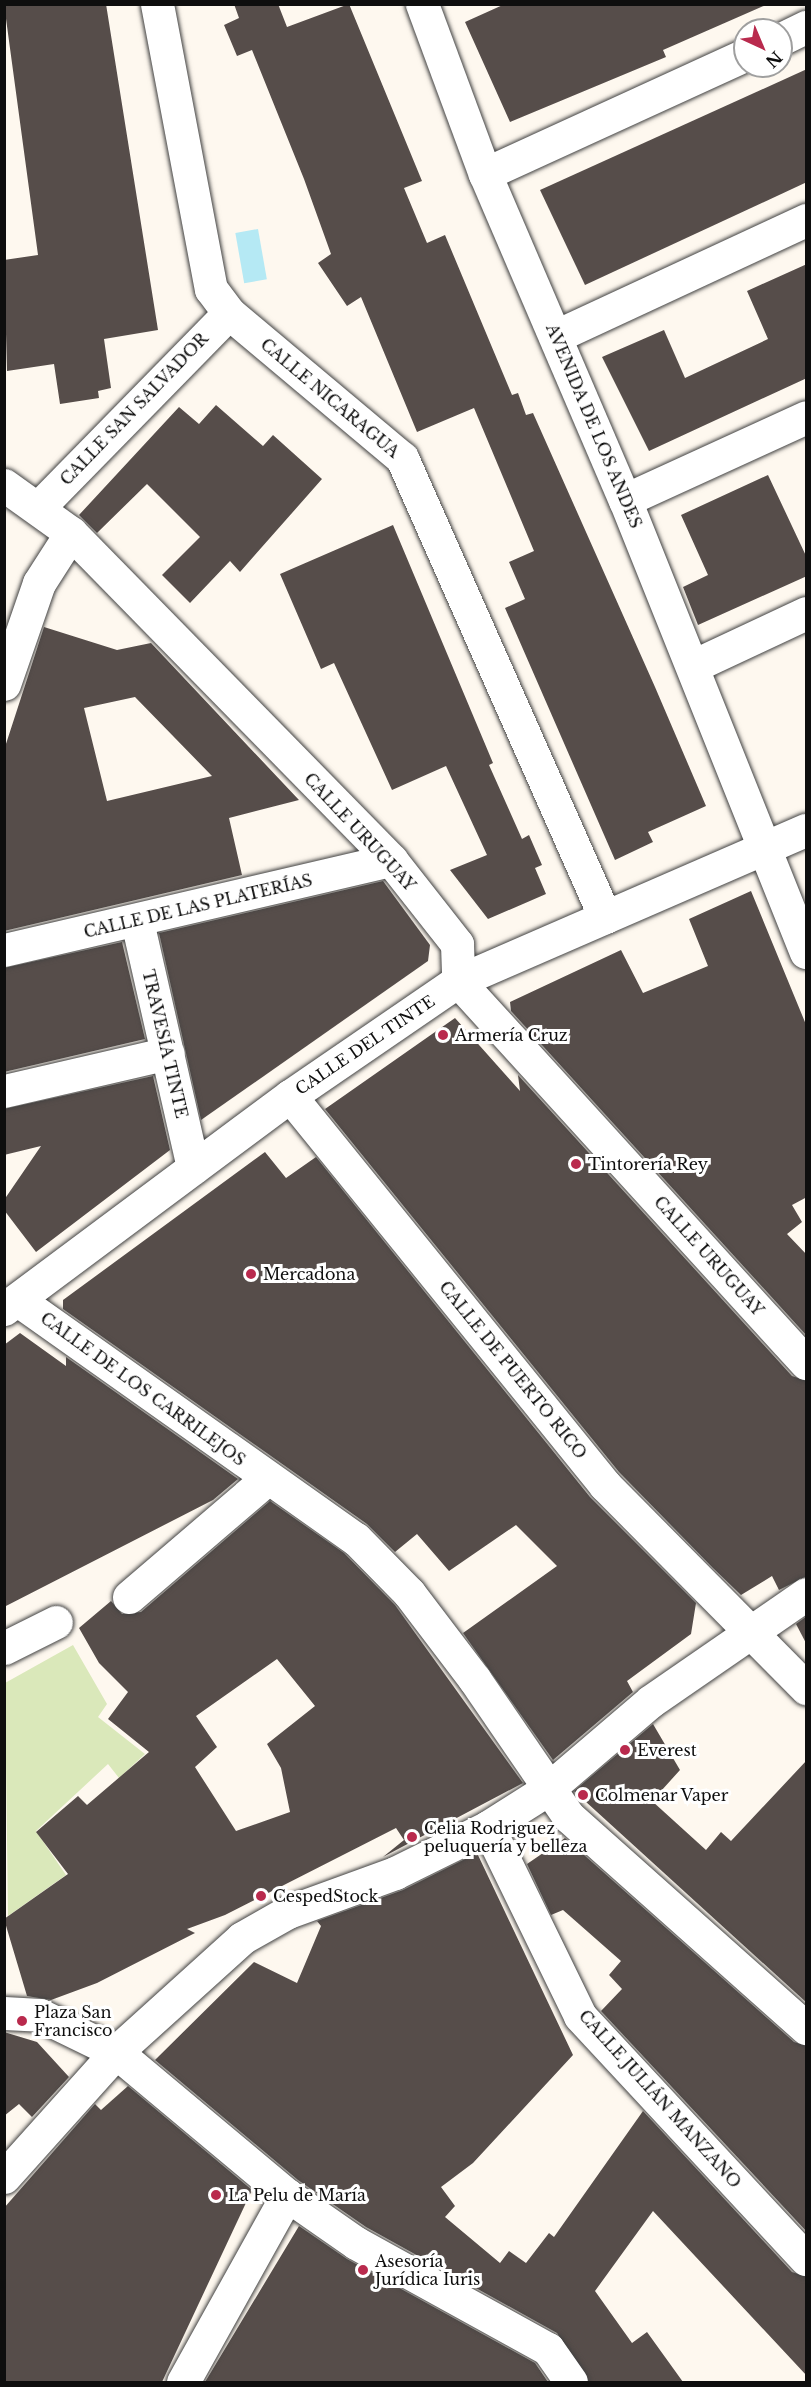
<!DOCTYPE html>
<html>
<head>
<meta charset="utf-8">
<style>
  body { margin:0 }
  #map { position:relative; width:811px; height:2387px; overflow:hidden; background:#fef8ef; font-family:"Libre Baskerville",serif }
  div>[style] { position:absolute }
  .green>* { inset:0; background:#dae8ba }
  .water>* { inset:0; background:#b5e9f4; transform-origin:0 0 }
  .building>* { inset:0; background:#564d4a }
  .roads { filter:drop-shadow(0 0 2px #414141) drop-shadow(0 0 2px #414141) }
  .street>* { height:33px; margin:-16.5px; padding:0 16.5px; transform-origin:16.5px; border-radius:16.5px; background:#fff }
  .dots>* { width:16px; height:16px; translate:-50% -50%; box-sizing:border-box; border:3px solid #fff; border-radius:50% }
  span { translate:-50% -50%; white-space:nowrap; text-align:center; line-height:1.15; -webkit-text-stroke:6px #fff; paint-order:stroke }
  .street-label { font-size:16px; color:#0e0e0e }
  .poi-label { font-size:16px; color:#0e0e0e }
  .left { translate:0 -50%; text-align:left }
  .frame { position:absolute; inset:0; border:6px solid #0e0e0e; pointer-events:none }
  .north { position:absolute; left:733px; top:18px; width:60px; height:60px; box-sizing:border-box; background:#fff; border:2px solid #9f9f9f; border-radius:50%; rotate:136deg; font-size:16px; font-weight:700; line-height:24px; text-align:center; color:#0e0e0e }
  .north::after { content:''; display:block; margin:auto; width:21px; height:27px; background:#b92a4d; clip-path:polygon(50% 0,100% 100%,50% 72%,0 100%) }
</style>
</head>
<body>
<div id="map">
  <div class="green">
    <div style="clip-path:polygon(73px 1645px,107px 1704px,98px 1717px,145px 1754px,119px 1778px,108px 1764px,36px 1831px,66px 1875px,8px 1916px,5px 1683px)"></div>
  </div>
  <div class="water">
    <div style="left:258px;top:229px;width:51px;height:23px;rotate:80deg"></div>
  </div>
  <div class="building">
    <div style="clip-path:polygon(4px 4px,106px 4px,158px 330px,104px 339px,111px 388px,98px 391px,99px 398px,60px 404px,54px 364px,7px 371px,4px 260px,38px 255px)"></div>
    <div style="clip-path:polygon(234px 4px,278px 4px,287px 27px,349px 4px,422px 181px,404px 188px,427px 243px,445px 235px,512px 395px,518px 393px,526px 415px,533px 413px,655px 687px,706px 806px,648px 832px,653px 842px,615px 860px,505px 608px,525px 599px,509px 562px,534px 551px,474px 408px,417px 432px,361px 297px,347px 306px,318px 263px,331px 254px,304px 179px,252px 50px,237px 56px,224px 25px,239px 18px)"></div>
    <div style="clip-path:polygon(505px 4px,768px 4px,663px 50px,666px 57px,510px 122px,465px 22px)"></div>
    <div style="clip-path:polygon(807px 69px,807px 182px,585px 285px,540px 190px)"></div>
    <div style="clip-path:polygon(807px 264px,807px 378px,649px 451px,602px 357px,664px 330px,685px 378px,768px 339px,747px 291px)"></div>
    <div style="clip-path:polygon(216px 405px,263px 446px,273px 435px,322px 479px,240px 572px,230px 561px,190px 603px,162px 575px,200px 537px,147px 484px,97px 533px,79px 515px,179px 407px,199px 424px)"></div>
    <div style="clip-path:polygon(768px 475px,807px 558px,807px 576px,698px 625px,683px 587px,708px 575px,681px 515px)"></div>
    <div style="clip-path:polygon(393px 525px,493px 763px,489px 765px,522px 839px,529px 835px,542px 865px,535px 868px,546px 894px,488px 919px,450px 870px,487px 855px,446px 766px,392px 790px,334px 663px,321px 669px,280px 574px)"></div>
    <div style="clip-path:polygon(evenodd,44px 627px,117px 650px,151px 643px,299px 800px,229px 818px,242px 875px,4px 931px,4px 750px,44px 627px,135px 697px,212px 776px,107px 801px,84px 708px,135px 697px)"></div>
    <div style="clip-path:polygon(383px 881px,430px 945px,428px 961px,201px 1120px,159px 933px)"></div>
    <div style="clip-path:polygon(751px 891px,807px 1027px,807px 1197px,792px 1205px,802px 1222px,787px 1234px,807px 1255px,807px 1336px,511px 1011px,510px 1002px,621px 950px,643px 993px,708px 966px,689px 919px)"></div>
    <div style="clip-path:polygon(122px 942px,145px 1039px,4px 1072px,4px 968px)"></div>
    <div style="clip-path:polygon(455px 1018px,520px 1091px,518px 1075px,792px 1376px,807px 1381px,807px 1576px,779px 1590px,772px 1576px,741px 1595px,713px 1568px,619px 1472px,325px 1109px)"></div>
    <div style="clip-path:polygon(153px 1076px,170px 1150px,36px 1252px,4px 1210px,4px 1200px,41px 1146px,4px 1155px,4px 1109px)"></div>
    <div style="clip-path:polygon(265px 1152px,286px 1178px,316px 1157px,590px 1497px,696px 1603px,691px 1634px,627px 1681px,633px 1692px,553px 1760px,463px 1633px,557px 1566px,516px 1525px,449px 1571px,417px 1534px,395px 1552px,367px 1524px,63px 1309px,63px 1300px)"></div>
    <div style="clip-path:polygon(20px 1333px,66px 1366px,66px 1357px,238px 1479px,213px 1500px,4px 1607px,4px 1345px)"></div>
    <div style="clip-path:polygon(evenodd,270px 1501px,344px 1553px,395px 1605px,523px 1783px,383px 1857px,404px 1840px,396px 1828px,225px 1915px,187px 1929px,195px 1933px,97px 1983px,51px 2000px,27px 1996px,4px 1919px,68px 1874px,36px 1832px,78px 1796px,87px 1805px,149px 1752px,108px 1719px,128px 1692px,99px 1663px,79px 1628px,111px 1601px,122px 1614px,141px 1612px,270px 1501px,277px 1659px,315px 1706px,267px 1744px,281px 1768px,290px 1812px,236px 1831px,195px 1767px,217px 1747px,196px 1716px,277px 1659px)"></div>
    <div style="clip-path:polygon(807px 1616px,807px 1645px,796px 1624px)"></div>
    <div style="clip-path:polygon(653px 1724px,680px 1770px,652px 1801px,706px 1850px,721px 1832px,731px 1841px,807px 1760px,807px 2003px,574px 1791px)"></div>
    <div style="clip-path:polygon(565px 1838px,794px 2042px,807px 2046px,807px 2232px,601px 2011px,622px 1989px,609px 1975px,621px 1961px,563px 1910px,551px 1915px,527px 1864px)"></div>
    <div style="clip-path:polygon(477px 1853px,573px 2055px,473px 2163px,441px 2187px,455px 2206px,445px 2217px,500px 2263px,509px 2251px,526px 2263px,549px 2233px,554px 2237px,643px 2111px,792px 2272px,807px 2277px,807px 2376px,653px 2211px,595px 2291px,632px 2343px,647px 2332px,683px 2382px,589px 2382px,557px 2333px,366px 2227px,298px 2180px,155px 2060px,254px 1962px,297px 1983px,321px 1926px,317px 1921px,403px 1890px)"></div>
    <div style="clip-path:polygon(4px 2032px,37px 2042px,69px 2077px,32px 2117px,19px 2104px,4px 2116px)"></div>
    <div style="clip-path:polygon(128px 2086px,252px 2190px,162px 2382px,4px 2382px,4px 2208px,95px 2104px,101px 2110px)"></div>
    <div style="clip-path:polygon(299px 2226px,347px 2259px,535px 2363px,548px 2382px,205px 2382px)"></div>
  </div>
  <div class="roads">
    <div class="street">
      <div style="left:157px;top:4px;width:290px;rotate:79.3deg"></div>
      <div style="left:211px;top:289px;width:30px;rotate:53deg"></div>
      <div style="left:229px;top:313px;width:226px;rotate:40deg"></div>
      <div style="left:402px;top:458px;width:502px;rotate:66.14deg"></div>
      <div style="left:422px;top:4px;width:181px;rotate:69.7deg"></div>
      <div style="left:485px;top:174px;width:355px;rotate:66.8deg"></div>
      <div style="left:625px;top:500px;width:487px;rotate:68.2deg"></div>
      <div style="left:781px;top:39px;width:28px;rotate:-26deg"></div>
      <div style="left:485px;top:174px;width:286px;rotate:-24.6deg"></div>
      <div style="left:556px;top:336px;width:276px;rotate:-24.9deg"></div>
      <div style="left:4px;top:485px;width:82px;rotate:35.6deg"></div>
      <div style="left:71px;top:533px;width:458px;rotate:45.6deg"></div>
      <div style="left:391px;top:860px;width:107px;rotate:51.8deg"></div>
      <div style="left:457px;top:944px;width:37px;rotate:88deg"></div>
      <div style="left:458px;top:981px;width:517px;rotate:47.67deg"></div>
      <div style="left:625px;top:500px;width:199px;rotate:-24.6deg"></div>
      <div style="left:40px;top:506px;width:270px;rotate:-45.6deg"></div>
      <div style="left:693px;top:666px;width:125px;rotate:-25.1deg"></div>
      <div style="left:4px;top:684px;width:107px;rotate:-70.9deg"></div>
      <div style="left:39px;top:583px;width:59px;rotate:-57.4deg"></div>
      <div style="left:137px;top:921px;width:253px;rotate:77.2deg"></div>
      <div style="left:4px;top:950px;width:397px;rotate:-13.1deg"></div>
      <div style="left:4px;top:1091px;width:168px;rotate:-13deg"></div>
      <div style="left:290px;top:1096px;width:501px;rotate:51deg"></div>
      <div style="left:605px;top:1485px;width:286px;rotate:45.3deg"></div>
      <div style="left:18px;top:1300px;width:414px;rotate:35.3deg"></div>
      <div style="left:356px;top:1539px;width:76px;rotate:45.5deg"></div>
      <div style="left:409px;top:1593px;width:109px;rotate:52.8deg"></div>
      <div style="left:475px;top:1680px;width:165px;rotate:55.6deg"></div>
      <div style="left:568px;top:1816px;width:319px;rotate:41.7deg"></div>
      <div style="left:4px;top:1309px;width:357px;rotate:-36.7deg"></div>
      <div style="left:290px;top:1096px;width:204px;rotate:-34.4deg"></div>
      <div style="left:458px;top:981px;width:379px;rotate:-23.5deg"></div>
      <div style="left:129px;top:1597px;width:183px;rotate:-40.6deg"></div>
      <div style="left:4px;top:1648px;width:58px;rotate:-26.6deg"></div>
      <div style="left:488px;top:1827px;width:210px;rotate:64deg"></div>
      <div style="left:580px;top:2016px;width:332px;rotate:47.1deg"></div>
      <div style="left:4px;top:2013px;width:36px;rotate:3deg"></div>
      <div style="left:40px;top:2015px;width:85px;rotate:26deg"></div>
      <div style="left:116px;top:2052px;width:223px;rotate:39.9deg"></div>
      <div style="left:287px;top:2195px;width:84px;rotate:34.8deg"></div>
      <div style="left:356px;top:2243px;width:219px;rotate:28.9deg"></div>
      <div style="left:548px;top:2349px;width:40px;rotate:55.1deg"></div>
      <div style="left:4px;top:2177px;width:168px;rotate:-48.1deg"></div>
      <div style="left:116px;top:2052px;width:170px;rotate:-42.1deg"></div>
      <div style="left:242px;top:1938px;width:53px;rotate:-29.5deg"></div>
      <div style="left:288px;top:1912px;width:114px;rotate:-20deg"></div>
      <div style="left:395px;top:1873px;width:104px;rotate:-26.3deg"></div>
      <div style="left:488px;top:1827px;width:71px;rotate:-32.3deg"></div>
      <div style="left:548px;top:1789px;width:135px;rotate:-40.5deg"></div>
      <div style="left:651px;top:1701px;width:188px;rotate:-34.6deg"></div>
      <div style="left:183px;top:2382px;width:214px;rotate:-60.9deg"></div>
    </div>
  </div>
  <div class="dots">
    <div style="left:443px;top:1035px;background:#b92a4d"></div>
    <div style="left:576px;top:1164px;background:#b92a4d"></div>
    <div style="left:251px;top:1274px;background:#b92a4d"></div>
    <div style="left:625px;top:1750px;background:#b92a4d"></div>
    <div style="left:583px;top:1795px;background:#b92a4d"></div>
    <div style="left:412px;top:1837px;background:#b92a4d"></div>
    <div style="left:261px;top:1896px;background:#b92a4d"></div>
    <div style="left:22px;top:2021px;background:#b92a4d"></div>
    <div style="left:216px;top:2195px;background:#b92a4d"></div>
    <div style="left:363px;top:2270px;background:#b92a4d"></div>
  </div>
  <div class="street-label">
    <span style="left:330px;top:398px;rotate:40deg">CALLE NICARAGUA</span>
    <span style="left:134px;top:409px;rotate:-46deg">CALLE SAN SALVADOR</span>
    <span style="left:594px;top:426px;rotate:67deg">AVENIDA DE LOS ANDES</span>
    <span style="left:360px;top:832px;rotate:47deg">CALLE URUGUAY</span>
    <span style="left:198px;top:906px;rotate:-13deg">CALLE DE LAS PLATERÍAS</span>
    <span style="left:165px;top:1044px;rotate:77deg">TRAVESÍA TINTE</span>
    <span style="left:365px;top:1045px;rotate:-34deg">CALLE DEL TINTE</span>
    <span style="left:709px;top:1256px;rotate:48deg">CALLE URUGUAY</span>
    <span style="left:513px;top:1370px;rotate:51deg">CALLE DE PUERTO RICO</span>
    <span style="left:143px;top:1389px;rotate:36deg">CALLE DE LOS CARRILEJOS</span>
    <span style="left:660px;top:2099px;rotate:48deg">CALLE JULIÁN MANZANO</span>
  </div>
  <div class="poi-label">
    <span class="left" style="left:455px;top:1035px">Armería Cruz</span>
    <span class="left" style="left:588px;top:1164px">Tintorería Rey</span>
    <span class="left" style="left:263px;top:1274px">Mercadona</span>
    <span class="left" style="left:637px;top:1750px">Everest</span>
    <span class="left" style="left:595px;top:1795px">Colmenar Vaper</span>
    <span class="left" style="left:424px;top:1837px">Celia Rodriguez<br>peluquería y belleza</span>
    <span class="left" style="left:273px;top:1896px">CespedStock</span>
    <span class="left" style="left:34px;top:2021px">Plaza San<br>Francisco</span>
    <span class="left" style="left:228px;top:2195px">La Pelu de María</span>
    <span class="left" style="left:375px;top:2270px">Asesoría<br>Jurídica Iuris</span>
  </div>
  <div class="frame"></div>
  <div class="north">N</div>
</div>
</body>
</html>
